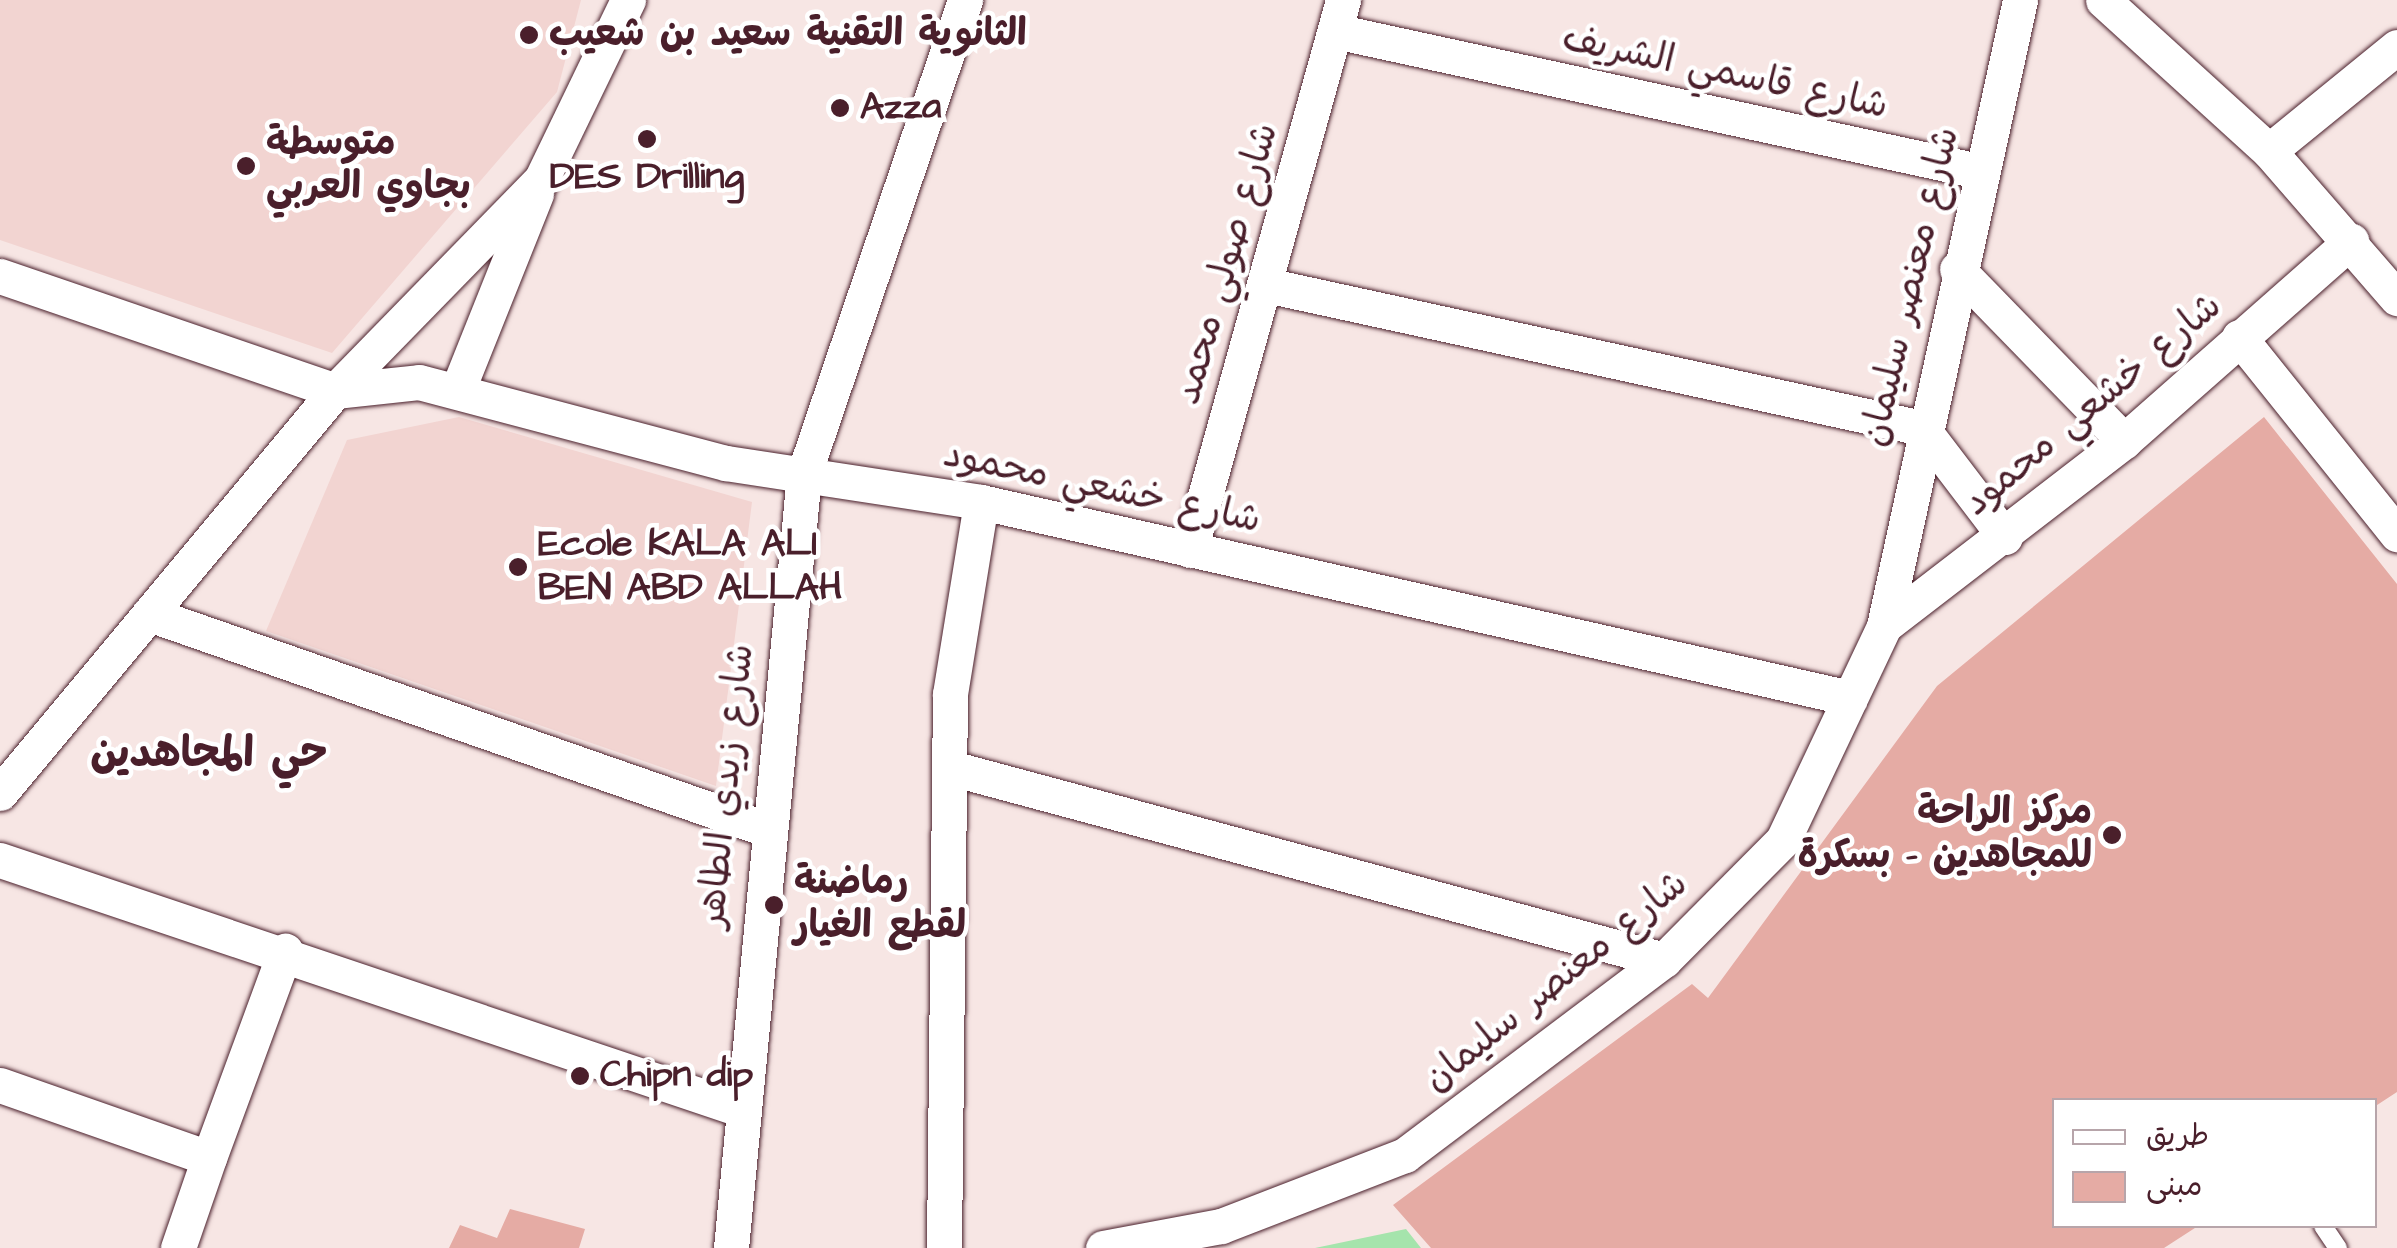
<!DOCTYPE html>
<html>
<head>
<meta charset="utf-8">
<style>
  body { margin:0 }
  #map { position:relative; width:2397px; height:1248px; overflow:hidden; background:#f7e6e4; font-family:"Architects Daughter","Playpen Sans Arabic",sans-serif }
  div>[style] { position:absolute }
  .built>* { inset:0; background:#f2d4d1 }
  .green>* { inset:0; background:#a5e4ac }
  .building>* { inset:0; background:#e5aba4 }
  .roads { filter:drop-shadow(0 0 2px #4a1f2b) drop-shadow(0 0 2px #4a1f2b) }
  .lane>* { height:18px; margin:-9px; padding:0 9px; transform-origin:9px; border-radius:9px; background:#fff }
  .street>* { height:35px; margin:-17.5px; padding:0 17.5px; transform-origin:17.5px; border-radius:17.5px; background:#fff }
  .dots>* { width:28px; height:28px; translate:-50% -50%; box-sizing:border-box; border:5px solid #fff; border-radius:50% }
  span { translate:-50% -50%; white-space:nowrap; text-align:center; line-height:1.15; -webkit-text-stroke:9px #fff; paint-order:stroke }
  .poi-label { font-size:38px; color:#4a1f2b; font-weight:700 }
  .left { translate:0 -50%; text-align:left }
  .right { translate:-100% -50%; text-align:right }
  .street-label { font-size:38px; color:#4a1f2b }
  .quarter-label { font-size:42px; color:#4a1f2b; font-weight:700 }
  .legend { position:absolute; left:2052px; top:1098px; width:325px; height:130px; box-sizing:border-box; background:#fff; border:2px solid #b7a5aa; margin:0; padding:12px 18px; list-style:none; font-size:30px; color:#4a1f2b }
  .legend li { display:flex; align-items:center; gap:20px; height:50px }
  .legend b { width:50px; border:2px solid #b7a5aa }
</style>
</head>
<body>
<div id="map">
  <div class="built">
    <div style="clip-path:polygon(0 0,581px 0,557px 92px,332px 353px,0 240px)"></div>
    <div style="clip-path:polygon(459px 417px,752px 502px,716px 786px,266px 631px,347px 440px)"></div>
  </div>
  <div class="green">
    <div style="clip-path:polygon(1406px 1229px,1421px 1248px,1315px 1248px)"></div>
  </div>
  <div class="building">
    <div style="clip-path:polygon(2264px 417px,2397px 584px,2397px 1092px,2374px 1107px,2054px 1100px,2054px 1226px,2198px 1226px,2164px 1248px,1431px 1248px,1393px 1205px,1692px 984px,1708px 998px,1937px 686px)"></div>
    <div style="clip-path:polygon(510px 1209px,585px 1229px,579px 1248px,449px 1248px,460px 1225px,497px 1238px)"></div>
  </div>
  <div class="roads">
    <div class="lane">
      <div style="left:2323px;top:1226px;width:27px;rotate:56deg"></div>
    </div>
    <div class="street">
      <div style="left:2103px;top:0;width:224px;rotate:42.3deg"></div>
      <div style="left:2269px;top:151px;width:195px;rotate:49deg"></div>
      <div style="left:1335px;top:31px;width:658px;rotate:12.28deg"></div>
      <div style="left:2269px;top:151px;width:165px;rotate:-39.1deg"></div>
      <div style="left:1957px;top:269px;width:240px;rotate:45.8deg"></div>
      <div style="left:0;top:276px;width:354px;rotate:18.9deg"></div>
      <div style="left:335px;top:391px;width:295px;rotate:-45.7deg"></div>
      <div style="left:541px;top:180px;width:200px;rotate:-64.2deg"></div>
      <div style="left:1266px;top:285px;width:671px;rotate:12.3deg"></div>
      <div style="left:1922px;top:428px;width:137px;rotate:52.7deg"></div>
      <div style="left:2239px;top:337px;width:253px;rotate:51.3deg"></div>
      <div style="left:458px;top:389px;width:210px;rotate:-68.2deg"></div>
      <div style="left:1190px;top:550px;width:571px;rotate:-74.45deg"></div>
      <div style="left:149px;top:614px;width:653px;rotate:19.21deg"></div>
      <div style="left:1884px;top:626px;width:303px;rotate:-37.6deg"></div>
      <div style="left:2124px;top:441px;width:303px;rotate:-41.4deg"></div>
      <div style="left:951px;top:768px;width:738px;rotate:15.07deg"></div>
      <div style="left:0;top:793px;width:523px;rotate:-50.19deg"></div>
      <div style="left:335px;top:391px;width:84px;rotate:-6.1deg"></div>
      <div style="left:419px;top:382px;width:318px;rotate:14.8deg"></div>
      <div style="left:726px;top:463px;width:258px;rotate:8.7deg"></div>
      <div style="left:981px;top:502px;width:891px;rotate:12.71deg"></div>
      <div style="left:0;top:860px;width:778px;rotate:18.6deg"></div>
      <div style="left:0;top:1085px;width:221px;rotate:19.3deg"></div>
      <div style="left:209px;top:1158px;width:221px;rotate:-69.8deg"></div>
      <div style="left:178px;top:1248px;width:95px;rotate:-71deg"></div>
      <div style="left:731px;top:1248px;width:777px;rotate:-84.61deg"></div>
      <div style="left:804px;top:474px;width:501px;rotate:-71.24deg"></div>
      <div style="left:944px;top:1248px;width:554px;rotate:-89.38deg"></div>
      <div style="left:950px;top:694px;width:194px;rotate:-80.8deg"></div>
      <div style="left:1103px;top:1248px;width:120px;rotate:-10.6deg"></div>
      <div style="left:1221px;top:1226px;width:197px;rotate:-21.1deg"></div>
      <div style="left:1405px;top:1155px;width:324px;rotate:-37deg"></div>
      <div style="left:1664px;top:960px;width:169px;rotate:-45.2deg"></div>
      <div style="left:1783px;top:840px;width:237px;rotate:-64.7deg"></div>
      <div style="left:1884px;top:626px;width:641px;rotate:-77.74deg"></div>
    </div>
  </div>
  <div class="dots">
    <div style="left:529px;top:35px;background:#4a1f2b"></div>
    <div style="left:840px;top:108px;background:#4a1f2b"></div>
    <div style="left:647px;top:139px;background:#4a1f2b"></div>
    <div style="left:246px;top:166px;background:#4a1f2b"></div>
    <div style="left:518px;top:567px;background:#4a1f2b"></div>
    <div style="left:2112px;top:835px;background:#4a1f2b"></div>
    <div style="left:774px;top:905px;background:#4a1f2b"></div>
    <div style="left:580px;top:1076px;background:#4a1f2b"></div>
  </div>
  <div class="poi-label">
    <span class="left" style="left:549px;top:35px">الثانوية التقنية سعيد بن شعيب</span>
    <span class="left" style="left:860px;top:108px">Azza</span>
    <span class="left" style="left:266px;top:166px">متوسطة<br>بجاوي العربي</span>
    <span style="left:647px;top:178px">DES Drilling</span>
    <span class="left" style="left:538px;top:567px">Ecole KALA ALI<br>BEN ABD ALLAH</span>
    <span class="right" style="left:2092px;top:835px">مركز الراحة<br>للمجاهدين - بسكرة</span>
    <span class="left" style="left:794px;top:905px">رماضنة<br>لقطع الغيار</span>
    <span class="left" style="left:600px;top:1076px">Chipn dip</span>
  </div>
  <div class="street-label">
    <span style="left:1725px;top:73px;rotate:12deg">شارع قاسمي الشريف</span>
    <span style="left:1227px;top:264px;rotate:-74deg">شارع صولي محمد</span>
    <span style="left:1911px;top:287px;rotate:-77deg">شارع معنصر سليمان</span>
    <span style="left:2093px;top:405px;rotate:-40deg">شارع خشعي محمود</span>
    <span style="left:1102px;top:488px;rotate:12deg">شارع خشعي محمود</span>
    <span style="left:727px;top:786px;rotate:-84deg">شارع زيدي الطاهر</span>
    <span style="left:1556px;top:982px;rotate:-39deg">شارع معنصر سليمان</span>
  </div>
  <div class="quarter-label">
    <span style="left:209px;top:754px">حي المجاهدين</span>
  </div>
  <ul class="legend">
  <li><b style="height:12px;background:#fff"></b>طريق</li>
  <li><b style="height:28px;background:#e5aba4"></b>مبنى</li>
  </ul>
</div>
</body>
</html>
